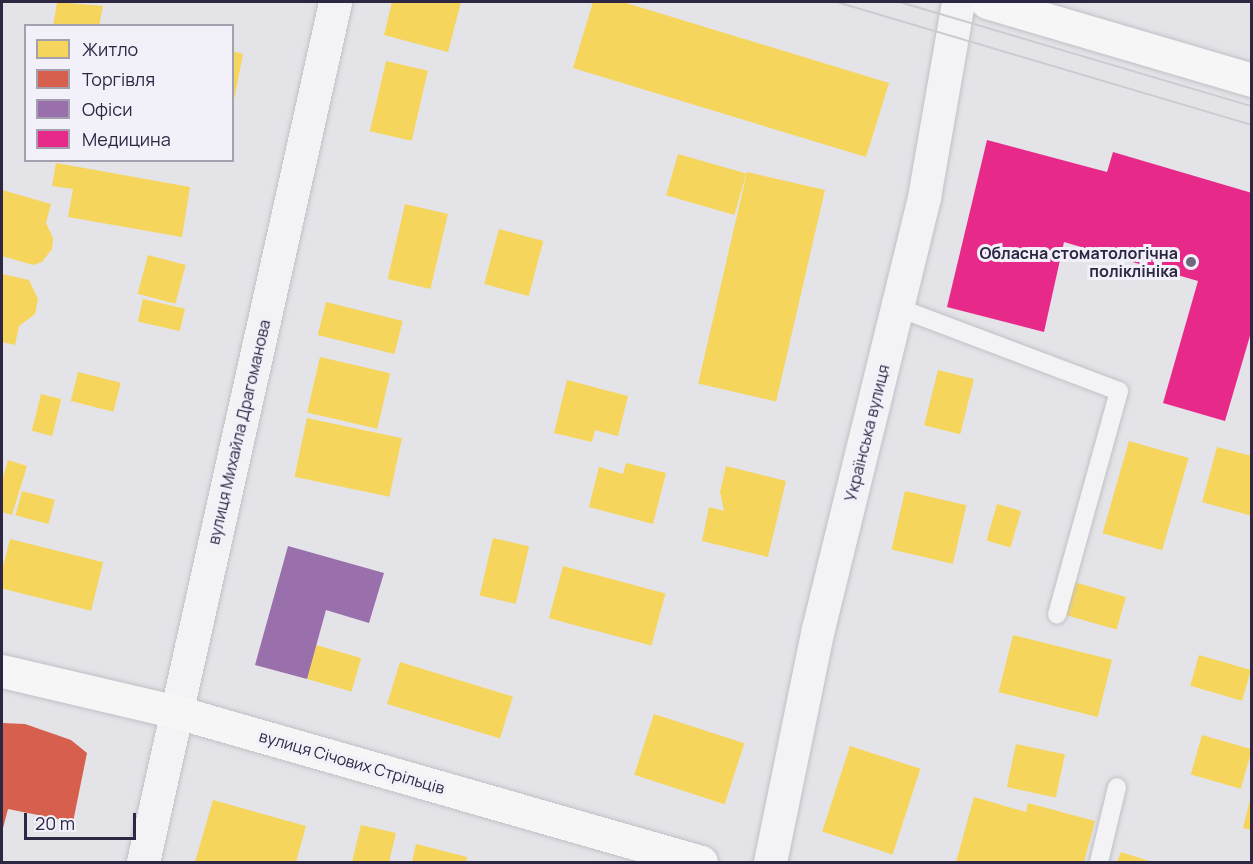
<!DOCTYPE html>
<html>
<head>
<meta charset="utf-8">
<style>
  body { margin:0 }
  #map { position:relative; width:1253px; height:864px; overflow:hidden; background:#e4e3e8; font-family:Manrope,sans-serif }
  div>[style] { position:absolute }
  .homes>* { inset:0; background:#f6d55c; transform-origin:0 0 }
  .shops>* { inset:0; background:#d6604d }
  .offices>* { inset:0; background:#9970ab }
  .health>* { inset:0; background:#e7298a }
  .roads { filter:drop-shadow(0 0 2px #c1c0c6) drop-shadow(0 0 2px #c1c0c6) }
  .lane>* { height:18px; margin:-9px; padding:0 9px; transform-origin:9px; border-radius:9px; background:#f3f2f5 }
  .street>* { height:33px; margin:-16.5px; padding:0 16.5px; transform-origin:16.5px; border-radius:16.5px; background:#f3f2f5 }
  .primary>* { height:33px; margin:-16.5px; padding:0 16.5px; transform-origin:16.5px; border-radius:16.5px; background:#f6f6f7 }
  .tram>* { height:1.5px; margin:-0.75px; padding:0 0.75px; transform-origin:0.75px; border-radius:0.75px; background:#cccbd0 }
  .dots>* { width:16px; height:16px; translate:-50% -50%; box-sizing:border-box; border:3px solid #f2f0f8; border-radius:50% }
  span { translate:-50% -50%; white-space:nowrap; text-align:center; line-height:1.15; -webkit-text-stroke:6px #f2f0f8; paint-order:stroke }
  .poi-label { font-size:16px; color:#2e2744; font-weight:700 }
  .right { translate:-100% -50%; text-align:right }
  .street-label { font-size:16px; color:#2e2744 }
  .frame { position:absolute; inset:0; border:3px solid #2e2744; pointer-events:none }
  .legend { position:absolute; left:24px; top:24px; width:210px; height:138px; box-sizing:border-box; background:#f2f0f8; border:2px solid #a4a0b0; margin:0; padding:8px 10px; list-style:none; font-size:18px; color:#2e2744 }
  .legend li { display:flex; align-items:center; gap:12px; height:30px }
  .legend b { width:30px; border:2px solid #a4a0b0 }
  .scale { position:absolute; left:24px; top:813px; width:112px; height:27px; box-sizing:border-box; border:3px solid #2e2744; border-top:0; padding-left:8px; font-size:18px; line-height:21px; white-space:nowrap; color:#2e2744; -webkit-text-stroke:4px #f2f0f8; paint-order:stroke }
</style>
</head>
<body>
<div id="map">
  <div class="homes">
    <div style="clip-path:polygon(57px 2px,103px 6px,99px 26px,53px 26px)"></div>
    <div style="clip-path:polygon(392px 2px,461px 2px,448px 52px,384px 35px)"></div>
    <div style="clip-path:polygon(593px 2px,623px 2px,889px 83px,866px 157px,573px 68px)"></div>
    <div style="clip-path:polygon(232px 51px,243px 54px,234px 100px,232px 100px)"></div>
    <div style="left:386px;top:61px;width:43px;height:72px;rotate:13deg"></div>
    <div style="left:678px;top:154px;width:71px;height:43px;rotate:16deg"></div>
    <div style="clip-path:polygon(56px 163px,190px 187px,182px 237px,68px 217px,73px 189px,52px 186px)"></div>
    <div style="left:747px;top:172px;width:80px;height:217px;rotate:13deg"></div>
    <div style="clip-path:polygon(2px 190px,51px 204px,46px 223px,53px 238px,52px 249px,42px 262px,33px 265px,2px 256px)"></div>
    <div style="left:405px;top:204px;width:44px;height:77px;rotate:13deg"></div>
    <div style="left:499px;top:229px;width:46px;height:57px;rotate:15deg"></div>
    <div style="left:148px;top:255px;width:39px;height:40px;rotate:15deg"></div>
    <div style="clip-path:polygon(2px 274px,29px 280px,38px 299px,35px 314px,19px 326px,15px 345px,2px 342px)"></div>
    <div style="left:143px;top:299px;width:43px;height:23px;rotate:13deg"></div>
    <div style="left:326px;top:302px;width:79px;height:34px;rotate:14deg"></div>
    <div style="left:320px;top:357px;width:72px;height:57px;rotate:13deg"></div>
    <div style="left:938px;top:370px;width:37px;height:57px;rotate:14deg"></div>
    <div style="left:78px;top:372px;width:44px;height:30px;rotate:14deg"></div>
    <div style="clip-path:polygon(567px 380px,628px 396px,618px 436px,595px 430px,592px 442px,554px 433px)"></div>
    <div style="left:41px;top:394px;width:21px;height:38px;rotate:14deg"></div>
    <div style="left:307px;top:418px;width:97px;height:60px;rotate:12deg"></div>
    <div style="left:1129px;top:441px;width:62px;height:96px;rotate:16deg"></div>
    <div style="clip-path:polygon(1217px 447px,1252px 456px,1252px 516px,1202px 502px)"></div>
    <div style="clip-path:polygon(8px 460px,27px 466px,12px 515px,2px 512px,2px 481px)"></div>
    <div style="clip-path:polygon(626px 463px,666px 473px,653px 524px,589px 507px,599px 467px,623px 474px)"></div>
    <div style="clip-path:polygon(726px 466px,786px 481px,768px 557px,702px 541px,709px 507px,724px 511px,720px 492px)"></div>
    <div style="left:22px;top:491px;width:34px;height:25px;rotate:15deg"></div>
    <div style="left:905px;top:491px;width:63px;height:60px;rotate:13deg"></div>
    <div style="left:997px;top:504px;width:25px;height:38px;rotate:16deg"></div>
    <div style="left:493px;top:538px;width:37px;height:59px;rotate:13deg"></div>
    <div style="left:10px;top:539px;width:96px;height:50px;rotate:14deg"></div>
    <div style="left:563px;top:566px;width:106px;height:54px;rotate:15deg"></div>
    <div style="left:1074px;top:582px;width:54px;height:34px;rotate:16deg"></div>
    <div style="left:1013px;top:635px;width:102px;height:59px;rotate:14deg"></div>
    <div style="left:316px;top:645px;width:47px;height:35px;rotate:16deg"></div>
    <div style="left:1199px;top:655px;width:54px;height:32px;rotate:16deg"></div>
    <div style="left:400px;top:662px;width:118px;height:44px;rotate:17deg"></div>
    <div style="left:654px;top:714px;width:95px;height:64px;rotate:18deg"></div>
    <div style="left:1202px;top:735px;width:52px;height:41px;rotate:16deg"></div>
    <div style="left:1016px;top:744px;width:50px;height:44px;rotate:12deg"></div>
    <div style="left:850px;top:746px;width:74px;height:90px;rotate:18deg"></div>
    <div style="clip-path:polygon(1251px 796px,1252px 796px,1252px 830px,1243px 828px)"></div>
    <div style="clip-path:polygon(974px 797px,1026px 812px,1028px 803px,1095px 821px,1084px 862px,956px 862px)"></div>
    <div style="clip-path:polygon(213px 800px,306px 826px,296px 862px,195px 862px)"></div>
    <div style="clip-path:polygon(361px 825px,396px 833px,389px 862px,352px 862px)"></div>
    <div style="clip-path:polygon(416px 844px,467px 857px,466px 862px,412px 862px)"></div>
    <div style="clip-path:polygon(1121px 852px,1149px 861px,1149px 862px,1117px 862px)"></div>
  </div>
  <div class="shops">
    <div style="clip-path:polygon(2px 723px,25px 724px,71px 740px,87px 753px,73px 822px,8px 809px,2px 832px)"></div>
  </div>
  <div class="offices">
    <div style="clip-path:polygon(288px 546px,384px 573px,369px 623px,326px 610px,307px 679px,255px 665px)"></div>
  </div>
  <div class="health">
    <div style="clip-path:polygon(987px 140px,1107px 172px,1113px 152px,1252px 193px,1252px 329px,1225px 421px,1163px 403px,1198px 281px,1064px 242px,1044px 332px,947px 307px)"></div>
  </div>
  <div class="roads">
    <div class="lane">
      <div style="left:899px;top:308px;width:235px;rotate:20.7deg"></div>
      <div style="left:1119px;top:391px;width:232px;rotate:105.5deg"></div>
      <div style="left:1099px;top:862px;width:77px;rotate:-76.5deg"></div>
    </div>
    <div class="street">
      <div style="left:143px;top:862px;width:881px;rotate:-77.41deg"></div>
      <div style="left:770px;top:862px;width:238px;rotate:-78.4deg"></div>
      <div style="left:818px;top:629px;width:445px;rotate:-76.2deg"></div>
      <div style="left:924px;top:197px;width:198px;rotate:-80.1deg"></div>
    </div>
    <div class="primary">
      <div style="left:987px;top:2px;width:276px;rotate:16.4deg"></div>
      <div style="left:2px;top:671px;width:180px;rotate:13.2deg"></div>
      <div style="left:177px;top:712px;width:545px;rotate:15.97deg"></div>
    </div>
  </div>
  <div class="tram">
    <div style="left:837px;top:2px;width:433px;rotate:16.5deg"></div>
    <div style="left:900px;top:2px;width:367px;rotate:16.5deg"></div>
  </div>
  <div class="dots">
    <div style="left:1191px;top:262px;background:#6e697d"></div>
  </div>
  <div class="poi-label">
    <span class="right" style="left:1178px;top:262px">Обласна стоматологічна<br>поліклініка</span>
  </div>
  <div class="street-label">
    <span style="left:239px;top:432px;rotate:-77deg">вулиця Михайла Драгоманова</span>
    <span style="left:867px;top:433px;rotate:-76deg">Українська вулиця</span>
    <span style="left:352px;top:762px;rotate:16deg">вулиця Січових Стрільців</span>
  </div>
  <div class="frame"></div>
  <ul class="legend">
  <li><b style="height:16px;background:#f6d55c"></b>Житло</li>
  <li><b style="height:16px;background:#d6604d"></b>Торгівля</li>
  <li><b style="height:16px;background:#9970ab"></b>Офіси</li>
  <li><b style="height:16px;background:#e7298a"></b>Медицина</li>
  </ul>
  <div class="scale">20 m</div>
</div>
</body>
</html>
